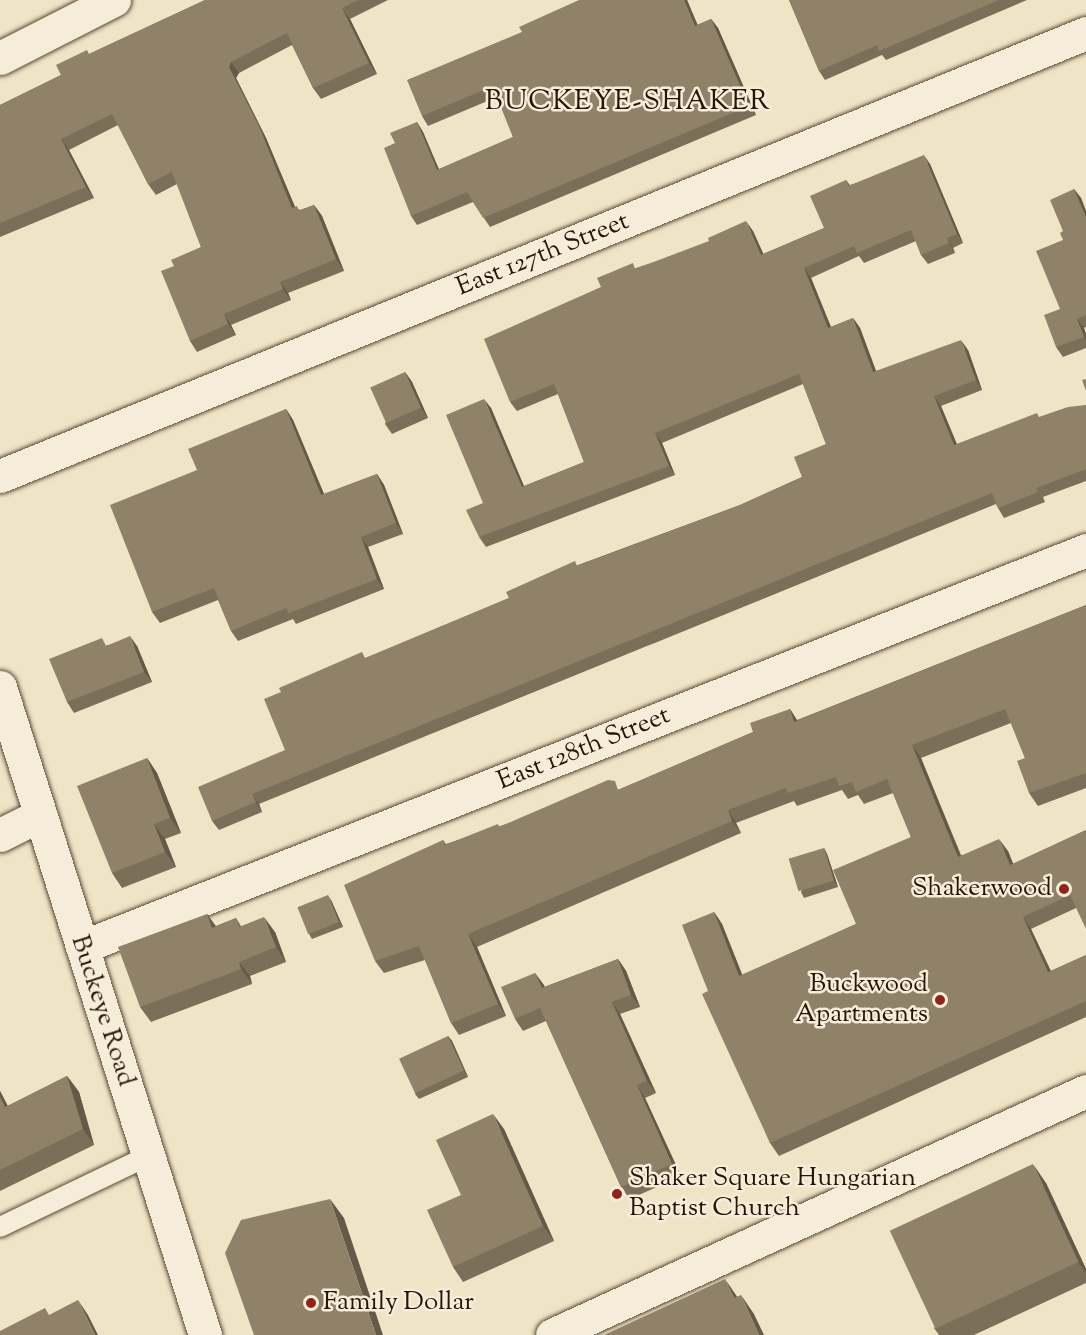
<!DOCTYPE html>
<html>
<head>
<meta charset="utf-8">
<style>
  body { margin:0 }
  #map { position:relative; width:1086px; height:1335px; overflow:hidden; background:#f0e4c6; font-family:"Sorts Mill Goudy",serif }
  div>[style] { position:absolute }
  .roads { filter:drop-shadow(0 0 2px #594a35) drop-shadow(0 0 2px #594a35) }
  .lane>* { height:20px; margin:-10px; padding:0 10px; transform-origin:10px; border-radius:10px; background:#f5edda }
  .street>* { height:33px; margin:-16.5px; padding:0 16.5px; transform-origin:16.5px; border-radius:16.5px; background:#f5edda }
  .secondary>* { height:33px; margin:-16.5px; padding:0 16.5px; transform-origin:16.5px; border-radius:16.5px; background:#f5edda }
  .wall>* { inset:0; background:#7c6f5a }
  .shaded-wall>* { inset:0; background:#655a4a }
  .building>* { inset:0; background:#908169; transform-origin:0 0 }
  .dots>* { width:16px; height:16px; translate:-50% -50%; box-sizing:border-box; border:3px solid #f5edda; border-radius:50% }
  span { translate:-50% -50%; white-space:nowrap; text-align:center; line-height:1.15; -webkit-text-stroke:5px #f5edda; paint-order:stroke }
  .street-label { font-size:26px; color:#271605 }
  .poi-label { font-size:26px; color:#271605 }
  .right { translate:-100% -50%; text-align:right }
  .left { translate:0 -50%; text-align:left }
  .quarter-label { font-size:28px; color:#271605; letter-spacing:1.5px }
</style>
</head>
<body>
<div id="map">
  <div class="roads">
    <div class="lane">
      <div style="left:0;top:1227px;width:164px;rotate:-25.6deg"></div>
    </div>
    <div class="street">
      <div style="left:0;top:58px;width:128px;rotate:-27deg"></div>
      <div style="left:0;top:476px;width:1173px;rotate:-22.19deg"></div>
      <div style="left:0;top:835px;width:45px;rotate:-26.6deg"></div>
      <div style="left:82px;top:947px;width:1080px;rotate:-21.57deg"></div>
      <div style="left:552px;top:1335px;width:587px;rotate:-24.56deg"></div>
    </div>
    <div class="secondary">
      <div style="left:0;top:687px;width:680px;rotate:72.44deg"></div>
    </div>
  </div>
  <div class="wall">
    <div style="clip-path:polygon(205px 0,388px 0,350px 19px,377px 74px,321px 99px,313px 88px,292px 45px,239px 73px,236px 78px,266px 138px,295px 207px,300px 210px,314px 205px,322px 216px,344px 271px,288px 293px,291px 300px,231px 325px,236px 335px,197px 352px,190px 341px,174px 266px,201px 247px,177px 184px,156px 195px,148px 184px,118px 125px,69px 150px,94px 198px,0 237px,0 105px,61px 75px,89px 54px)"></div>
    <div style="clip-path:polygon(687px 0,697px 25px,711px 19px,718px 28px,756px 115px,490px 227px,473px 202px,417px 225px,411px 216px,395px 143px,417px 122px,423px 132px,439px 169px,513px 137px,497px 97px,428px 126px,422px 116px,522px 32px)"></div>
    <div style="clip-path:polygon(789px 0,1027px 0,886px 60px,882px 55px,825px 80px,819px 71px)"></div>
    <div style="clip-path:polygon(930px 164px,963px 243px,953px 248px,955px 253px,928px 264px,921px 255px,916px 241px,864px 263px,859px 256px,811px 278px,831px 327px,853px 318px,860px 328px,876px 371px,968px 350px,982px 390px,941px 406px,957px 444px,1040px 417px,1086px 405px,1086px 481px,1043px 497px,1045px 502px,1004px 518px,998px 508px,996px 504px,259px 804px,262px 812px,219px 830px,212px 821px,285px 750px,366px 658px,509px 598px,578px 565px,740px 505px,802px 477px,826px 444px,803px 384px,662px 443px,675px 475px,486px 547px,479px 537px,483px 503px,491px 408px,524px 486px,584px 462px,558px 394px,517px 411px,510px 402px,601px 287px,636px 268px,753px 231px,763px 254px,824px 228px,846px 180px,850px 185px)"></div>
    <div style="clip-path:polygon(1074px 189px,1081px 198px,1086px 211px,1086px 327px,1084px 328px,1086px 334px,1086px 348px,1063px 357px,1056px 347px,1060px 309px,1063px 240px,1063px 231px)"></div>
    <div style="clip-path:polygon(405px 372px,412px 382px,428px 418px,392px 434px,385px 424px)"></div>
    <div style="clip-path:polygon(286px 409px,293px 420px,324px 494px,377px 474px,384px 485px,403px 534px,368px 547px,384px 589px,296px 624px,293px 619px,238px 641px,231px 631px,218px 600px,160px 623px,152px 612px,197px 470px)"></div>
    <div style="clip-path:polygon(1086px 605px,1086px 788px,1038px 806px,1029px 793px,1025px 758px,1011px 723px,921px 758px,961px 855px,1008px 851px,1013px 864px,1086px 830px,1076px 908px,1031px 929px,1051px 971px,1086px 955px,1086px 1017px,779px 1156px,770px 1143px,708px 991px,714px 912px,722px 924px,742px 975px,856px 924px,911px 837px,893px 793px,864px 804px,858px 795px,848px 799px,842px 790px,797px 806px,794px 801px,736px 823px,741px 833px,477px 947px,506px 1016px,459px 1035px,451px 1023px,425px 960px,384px 973px,375px 961px,443px 840px,446px 844px,500px 826px,620px 789px,753px 732px,790px 709px,797px 720px)"></div>
    <div style="clip-path:polygon(107px 645px,137px 646px,152px 682px,74px 713px,67px 702px)"></div>
    <div style="clip-path:polygon(147px 758px,157px 773px,181px 833px,165px 839px,176px 867px,122px 888px,112px 873px)"></div>
    <div style="clip-path:polygon(824px 848px,827px 854px,838px 887px,804px 898px,801px 892px)"></div>
    <div style="clip-path:polygon(331px 900px,343px 927px,312px 939px,309px 934px)"></div>
    <div style="clip-path:polygon(207px 914px,216px 926px,236px 918px,241px 926px,275px 932px,286px 962px,250px 976px,252px 984px,151px 1022px,140px 1007px)"></div>
    <div style="clip-path:polygon(618px 959px,626px 971px,640px 1007px,620px 1014px,656px 1093px,645px 1098px,681px 1176px,630px 1199px,621px 1187px,546px 1021px,523px 1031px,515px 1019px,535px 973px,544px 987px)"></div>
    <div style="clip-path:polygon(448px 1036px,452px 1041px,468px 1077px,419px 1099px,415px 1094px)"></div>
    <div style="clip-path:polygon(67px 1076px,79px 1092px,94px 1145px,0 1191px,0 1091px,8px 1106px)"></div>
    <div style="clip-path:polygon(504px 1129px,554px 1241px,463px 1282px,453px 1267px,461px 1195px)"></div>
    <div style="clip-path:polygon(1046px 1183px,1086px 1269px,1086px 1283px,974px 1335px,939px 1335px,934px 1328px)"></div>
  </div>
  <div class="shaded-wall">
    <div style="clip-path:polygon(684px 0,687px 0,702px 35px,695px 26px)"></div>
    <div style="clip-path:polygon(342px 8px,350px 19px,377px 74px,369px 63px)"></div>
    <div style="clip-path:polygon(711px 19px,718px 28px,756px 115px,749px 106px)"></div>
    <div style="clip-path:polygon(231px 62px,239px 73px,236px 78px,266px 138px,300px 219px,292px 208px,229px 67px)"></div>
    <div style="clip-path:polygon(417px 122px,423px 132px,443px 180px,437px 170px)"></div>
    <div style="clip-path:polygon(61px 139px,69px 150px,94px 198px,86px 187px)"></div>
    <div style="clip-path:polygon(924px 155px,930px 164px,963px 243px,957px 234px)"></div>
    <div style="clip-path:polygon(1074px 189px,1081px 198px,1086px 211px,1086px 217px)"></div>
    <div style="clip-path:polygon(314px 205px,322px 216px,344px 271px,336px 259px)"></div>
    <div style="clip-path:polygon(746px 221px,753px 231px,768px 264px,761px 255px)"></div>
    <div style="clip-path:polygon(947px 238px,953px 248px,955px 253px,949px 243px)"></div>
    <div style="clip-path:polygon(804px 268px,811px 278px,835px 337px,828px 328px)"></div>
    <div style="clip-path:polygon(280px 282px,288px 293px,291px 300px,283px 289px)"></div>
    <div style="clip-path:polygon(224px 314px,231px 325px,236px 335px,228px 324px)"></div>
    <div style="clip-path:polygon(853px 318px,860px 328px,880px 382px,873px 372px)"></div>
    <div style="clip-path:polygon(1077px 319px,1084px 328px,1086px 334px,1086px 340px)"></div>
    <div style="clip-path:polygon(961px 340px,968px 350px,982px 390px,976px 380px)"></div>
    <div style="clip-path:polygon(405px 372px,412px 382px,428px 418px,421px 408px)"></div>
    <div style="clip-path:polygon(934px 396px,941px 406px,961px 455px,954px 445px)"></div>
    <div style="clip-path:polygon(484px 399px,491px 408px,528px 496px,522px 487px)"></div>
    <div style="clip-path:polygon(286px 409px,293px 420px,329px 506px,321px 495px)"></div>
    <div style="clip-path:polygon(655px 433px,662px 443px,675px 475px,669px 466px)"></div>
    <div style="clip-path:polygon(377px 474px,384px 485px,403px 534px,396px 523px)"></div>
    <div style="clip-path:polygon(361px 537px,368px 547px,384px 589px,377px 579px)"></div>
    <div style="clip-path:polygon(130px 636px,137px 646px,152px 682px,144px 672px)"></div>
    <div style="clip-path:polygon(790px 709px,798px 722px,794px 722px)"></div>
    <div style="clip-path:polygon(912px 745px,921px 758px,966px 869px,958px 857px)"></div>
    <div style="clip-path:polygon(147px 758px,157px 773px,181px 833px,170px 818px)"></div>
    <div style="clip-path:polygon(252px 794px,259px 804px,262px 812px,256px 802px)"></div>
    <div style="clip-path:polygon(728px 810px,736px 823px,741px 833px,732px 821px)"></div>
    <div style="clip-path:polygon(154px 824px,165px 839px,176px 867px,165px 852px)"></div>
    <div style="clip-path:polygon(999px 839px,1008px 851px,1019px 878px,1010px 865px)"></div>
    <div style="clip-path:polygon(824px 848px,827px 854px,838px 887px,834px 881px)"></div>
    <div style="clip-path:polygon(328px 895px,331px 900px,343px 927px,339px 922px)"></div>
    <div style="clip-path:polygon(714px 912px,722px 924px,748px 989px,739px 976px)"></div>
    <div style="clip-path:polygon(207px 914px,217px 929px,212px 928px)"></div>
    <div style="clip-path:polygon(264px 917px,275px 932px,286px 962px,276px 947px)"></div>
    <div style="clip-path:polygon(1023px 917px,1031px 929px,1057px 985px,1048px 972px)"></div>
    <div style="clip-path:polygon(468px 934px,477px 947px,506px 1016px,498px 1004px)"></div>
    <div style="clip-path:polygon(618px 959px,626px 971px,640px 1007px,631px 995px)"></div>
    <div style="clip-path:polygon(239px 962px,250px 976px,252px 984px,241px 969px)"></div>
    <div style="clip-path:polygon(535px 973px,544px 985px,550px 1000px,542px 988px)"></div>
    <div style="clip-path:polygon(612px 1002px,620px 1014px,656px 1093px,647px 1081px)"></div>
    <div style="clip-path:polygon(448px 1036px,452px 1041px,468px 1077px,464px 1071px)"></div>
    <div style="clip-path:polygon(67px 1076px,79px 1092px,94px 1145px,83px 1129px)"></div>
    <div style="clip-path:polygon(637px 1085px,645px 1098px,681px 1176px,672px 1164px)"></div>
    <div style="clip-path:polygon(0 1091px,16px 1123px,5px 1107px,0 1097px)"></div>
    <div style="clip-path:polygon(493px 1114px,504px 1129px,554px 1241px,543px 1226px)"></div>
    <div style="clip-path:polygon(1033px 1164px,1046px 1183px,1086px 1269px,1086px 1273px,1078px 1262px)"></div>
    <div style="clip-path:polygon(330px 1199px,344px 1218px,383px 1335px,376px 1335px)"></div>
    <div style="clip-path:polygon(725px 1279px,738px 1298px,734px 1298px)"></div>
    <div style="clip-path:polygon(741px 1295px,754px 1314px,764px 1335px,759px 1335px)"></div>
    <div style="clip-path:polygon(78px 1300px,88px 1315px,98px 1335px,95px 1335px)"></div>
  </div>
  <div class="building">
    <div style="clip-path:polygon(205px 0,358px 0,342px 8px,369px 63px,313px 88px,287px 33px,231px 62px,229px 67px,259px 126px,292px 208px,297px 206px,299px 211px,314px 205px,336px 259px,280px 282px,283px 289px,224px 314px,228px 324px,190px 341px,161px 271px,174px 266px,171px 260px,201px 247px,172px 172px,148px 184px,112px 114px,61px 139px,86px 187px,0 223px,0 105px,61px 75px,56px 65px,87px 50px,89px 54px)"></div>
    <div style="clip-path:polygon(579px 0,684px 0,695px 26px,711px 19px,749px 106px,483px 218px,467px 192px,411px 216px,384px 148px,395px 143px,390px 133px,417px 122px,437px 170px,513px 137px,493px 86px,422px 116px,407px 80px,522px 32px,519px 27px)"></div>
    <div style="clip-path:polygon(789px 0,999px 0,879px 51px,877px 45px,819px 71px)"></div>
    <div style="clip-path:polygon(924px 155px,957px 234px,947px 238px,949px 243px,921px 255px,911px 230px,857px 253px,854px 246px,804px 268px,828px 328px,853px 318px,873px 372px,961px 340px,976px 380px,934px 396px,954px 445px,1037px 413px,1039px 417px,1068px 407px,1086px 405px,1086px 469px,1036px 488px,1038px 492px,998px 508px,992px 493px,252px 794px,256px 802px,212px 821px,198px 787px,285px 750px,264px 699px,281px 692px,279px 688px,362px 652px,365px 658px,509px 598px,506px 592px,575px 561px,577px 566px,740px 505px,802px 477px,794px 457px,826px 444px,799px 374px,655px 433px,669px 466px,479px 537px,466px 510px,483px 503px,446px 415px,484px 399px,522px 487px,584px 462px,554px 384px,510px 402px,484px 339px,601px 287px,597px 278px,633px 263px,635px 269px,709px 241px,708px 238px,746px 221px,761px 255px,824px 228px,810px 196px,846px 180px,848px 186px)"></div>
    <div style="clip-path:polygon(1074px 189px,1086px 217px,1086px 315px,1077px 319px,1084px 337px,1056px 347px,1044px 315px,1060px 309px,1036px 251px,1063px 240px,1060px 233px,1063px 231px,1050px 200px)"></div>
    <div style="left:405px;top:372px;width:39px;height:38px;rotate:66deg"></div>
    <div style="clip-path:polygon(1086px 379px,1086px 391px,1082px 380px)"></div>
    <div style="clip-path:polygon(286px 409px,321px 495px,377px 474px,396px 523px,361px 537px,377px 579px,289px 613px,286px 608px,231px 631px,214px 588px,152px 612px,110px 505px,197px 470px,188px 449px)"></div>
    <div style="clip-path:polygon(1086px 605px,1086px 773px,1029px 793px,1017px 761px,1025px 758px,1005px 709px,912px 745px,958px 857px,999px 839px,1010px 865px,1086px 830px,1086px 929px,1070px 895px,1023px 917px,1048px 972px,1086px 955px,1086px 1001px,770px 1143px,702px 994px,708px 991px,682px 925px,714px 912px,739px 976px,856px 924px,833px 870px,911px 837px,887px 779px,856px 792px,852px 782px,839px 786px,836px 777px,788px 793px,786px 788px,728px 810px,732px 821px,468px 934px,498px 1004px,451px 1023px,419px 946px,375px 961px,344px 885px,443px 840px,445px 845px,498px 824px,499px 827px,608px 780px,615px 781px,618px 790px,753px 732px,750px 723px,790px 709px,794px 722px)"></div>
    <div style="clip-path:polygon(130px 636px,144px 672px,67px 702px,49px 659px,102px 638px,106px 646px)"></div>
    <div style="clip-path:polygon(147px 758px,170px 818px,154px 824px,165px 852px,112px 873px,77px 786px)"></div>
    <div style="left:824px;top:848px;width:34px;height:37px;rotate:73deg"></div>
    <div style="left:328px;top:895px;width:29px;height:33px;rotate:68deg"></div>
    <div style="clip-path:polygon(207px 914px,212px 928px,236px 918px,239px 927px,264px 917px,276px 947px,239px 962px,241px 969px,140px 1007px,118px 947px)"></div>
    <div style="clip-path:polygon(618px 959px,631px 995px,612px 1002px,647px 1081px,637px 1085px,672px 1164px,621px 1187px,540px 1008px,515px 1019px,501px 987px,535px 973px,542px 988px)"></div>
    <div style="left:448px;top:1036px;width:38px;height:54px;rotate:65deg"></div>
    <div style="clip-path:polygon(67px 1076px,83px 1129px,0 1170px,0 1097px,5px 1107px)"></div>
    <div style="clip-path:polygon(493px 1114px,543px 1226px,453px 1267px,427px 1210px,461px 1195px,436px 1140px)"></div>
    <div style="left:1033px;top:1164px;width:108px;height:158px;rotate:65deg"></div>
    <div style="clip-path:polygon(330px 1199px,376px 1335px,254px 1335px,225px 1253px,241px 1220px)"></div>
    <div style="clip-path:polygon(725px 1279px,734px 1298px,741px 1295px,759px 1335px,604px 1335px)"></div>
    <div style="clip-path:polygon(78px 1300px,95px 1335px,0 1335px,0 1331px,45px 1308px,49px 1315px)"></div>
  </div>
  <div class="dots">
    <div style="left:1064px;top:889px;background:#8f2418"></div>
    <div style="left:940px;top:1000px;background:#8f2418"></div>
    <div style="left:617px;top:1194px;background:#8f2418"></div>
    <div style="left:311px;top:1303px;background:#8f2418"></div>
  </div>
  <div class="street-label">
    <span style="left:543px;top:255px;rotate:-22deg">East 127th Street</span>
    <span style="left:584px;top:749px;rotate:-22deg">East 128th Street</span>
    <span style="left:102px;top:1011px;rotate:72deg">Buckeye Road</span>
  </div>
  <div class="poi-label">
    <span class="right" style="left:1052px;top:889px">Shakerwood</span>
    <span class="right" style="left:928px;top:1000px">Buckwood<br>Apartments</span>
    <span class="left" style="left:629px;top:1194px">Shaker Square Hungarian<br>Baptist Church</span>
    <span class="left" style="left:323px;top:1303px">Family Dollar</span>
  </div>
  <div class="quarter-label">
    <span style="left:628px;top:102px">BUCKEYE-SHAKER</span>
  </div>
</div>
</body>
</html>
